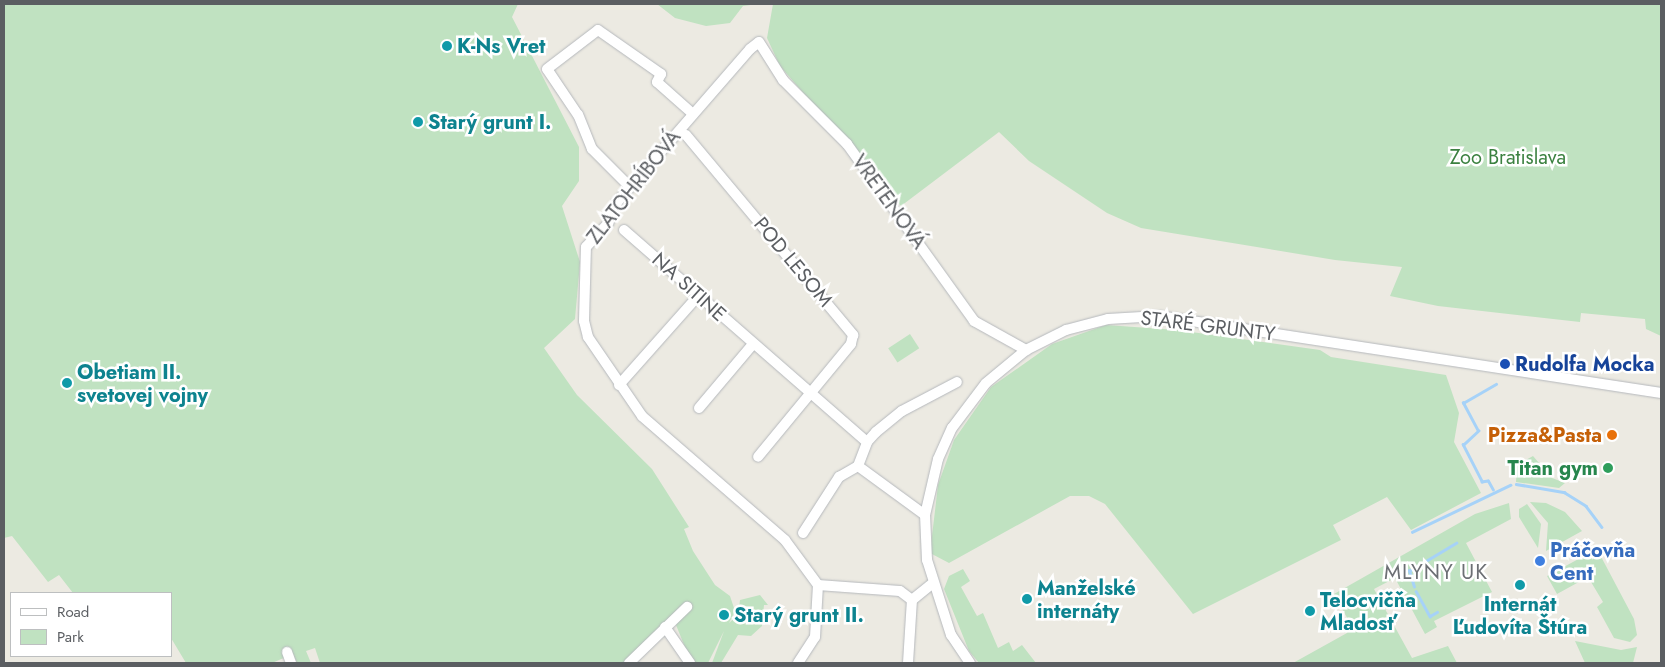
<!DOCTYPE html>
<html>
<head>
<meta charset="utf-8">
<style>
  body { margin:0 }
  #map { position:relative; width:1665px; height:667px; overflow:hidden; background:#eceae2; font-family:Jost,sans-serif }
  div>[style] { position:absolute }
  .green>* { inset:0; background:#c0e2c1; transform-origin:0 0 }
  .stream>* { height:2.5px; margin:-1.25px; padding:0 1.25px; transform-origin:1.25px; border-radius:1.25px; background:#a6d2f8 }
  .roads { filter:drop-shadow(0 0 1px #b5b8bc) drop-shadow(0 0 1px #b5b8bc) }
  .minor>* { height:10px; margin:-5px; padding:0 5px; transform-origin:5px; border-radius:5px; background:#fff }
  .dots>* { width:14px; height:14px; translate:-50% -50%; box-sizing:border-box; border:2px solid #fff; border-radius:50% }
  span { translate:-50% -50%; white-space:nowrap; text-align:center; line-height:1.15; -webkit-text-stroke:5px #fff; paint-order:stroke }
  .culture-label { font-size:20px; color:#0d838f; font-weight:700 }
  .left { translate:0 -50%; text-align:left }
  .park-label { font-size:20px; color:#3b8140 }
  .street-label { font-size:20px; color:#5b5e62 }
  .transit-label { font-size:20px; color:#164399; font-weight:700 }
  .food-label { font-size:20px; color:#c56008; font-weight:700 }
  .right { translate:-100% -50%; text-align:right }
  .leisure-label { font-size:20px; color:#27864d; font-weight:700 }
  .shop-label { font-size:20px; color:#366cbe; font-weight:700 }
  .neighbourhood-label { font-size:21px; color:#6c6f74; letter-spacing:1px }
  .frame { position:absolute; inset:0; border:5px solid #5b5e62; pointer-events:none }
  .legend { position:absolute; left:10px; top:592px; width:162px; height:65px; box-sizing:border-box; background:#fff; border:1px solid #bdbfc0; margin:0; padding:6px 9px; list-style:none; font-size:15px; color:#5b5e62 }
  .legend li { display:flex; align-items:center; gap:10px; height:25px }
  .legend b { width:25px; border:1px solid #bdbfc0 }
</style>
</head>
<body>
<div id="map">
  <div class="green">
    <div style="clip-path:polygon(4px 4px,518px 4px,512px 17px,579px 147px,579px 181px,562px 206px,580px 262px,575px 319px,544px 348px,577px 395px,652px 469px,689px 527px,684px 529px,693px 551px,715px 585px,730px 596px,735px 611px,729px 623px,738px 615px,740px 600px,760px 595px,768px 605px,764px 605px,762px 626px,751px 636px,738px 635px,721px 663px,712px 663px,724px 631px,708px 663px,696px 663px,687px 652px,676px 625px,687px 604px,623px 663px,320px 663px,315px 648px,306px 651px,311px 663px,297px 663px,293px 654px,272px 663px,186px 663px,171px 638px,171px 593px,73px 593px,59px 575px,48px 582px,12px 536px,4px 538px)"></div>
    <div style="clip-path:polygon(657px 4px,758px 4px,743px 6px,730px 23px,706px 26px,675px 18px)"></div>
    <div style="clip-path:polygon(773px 4px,1661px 4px,1661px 336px,1646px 329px,1645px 319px,1581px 313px,1580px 322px,1438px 306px,1390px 296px,1402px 267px,1335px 260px,1141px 228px,1107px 213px,1029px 161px,999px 132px,901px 206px,780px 66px,767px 38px)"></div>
    <div style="clip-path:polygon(1106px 325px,1177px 330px,1320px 350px,1331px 357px,1446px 375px,1459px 413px,1454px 442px,1481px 493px,1411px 530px,1387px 497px,1333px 525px,1341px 540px,1193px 614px,1105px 504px,1089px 496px,1070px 496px,949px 563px,930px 553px,938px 485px,954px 440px,991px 387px,1052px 344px)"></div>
    <div style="left:910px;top:334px;width:17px;height:26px;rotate:57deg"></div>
    <div style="clip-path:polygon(1533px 456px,1552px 478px,1565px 483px,1559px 488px,1516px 482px,1517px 465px)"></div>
    <div style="clip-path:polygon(1530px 502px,1546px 503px,1565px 512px,1582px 531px,1546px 551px,1548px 523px)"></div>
    <div style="clip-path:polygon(1509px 503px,1511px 519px,1466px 543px,1492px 592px,1434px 621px,1437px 627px,1425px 634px,1395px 578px,1374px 589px,1412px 658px,1448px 646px,1457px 663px,1293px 663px,1347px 633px,1351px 625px,1334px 594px,1475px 514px)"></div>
    <div style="clip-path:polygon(1527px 504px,1541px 524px,1538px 548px,1519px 517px,1519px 509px)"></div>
    <div style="clip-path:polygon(1597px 549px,1634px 619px,1637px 635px,1630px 642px,1614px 638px,1597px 607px,1603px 602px,1588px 577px,1557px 594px,1547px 576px)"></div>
    <div style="clip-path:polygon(963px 569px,970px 581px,961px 587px,977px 616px,983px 613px,998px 648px,1009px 642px,1013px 651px,1022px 645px,1036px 663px,979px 663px,969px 651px,944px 589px,949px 576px)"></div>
    <div style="clip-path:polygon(1575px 641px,1621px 650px,1637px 647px,1633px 663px,1585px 663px)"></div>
  </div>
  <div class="stream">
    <div style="left:1516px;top:484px;width:49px;rotate:9.5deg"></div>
    <div style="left:1564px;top:492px;width:26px;rotate:32deg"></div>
    <div style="left:1586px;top:506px;width:26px;rotate:53deg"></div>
    <div style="left:1493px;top:490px;width:10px;rotate:-119deg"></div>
    <div style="left:1488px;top:481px;width:6px;rotate:171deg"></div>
    <div style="left:1482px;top:482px;width:42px;rotate:-117.2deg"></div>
    <div style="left:1463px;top:445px;width:21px;rotate:-43deg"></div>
    <div style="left:1478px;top:431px;width:32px;rotate:-118deg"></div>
    <div style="left:1463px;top:403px;width:38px;rotate:-30deg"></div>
    <div style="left:1412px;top:532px;width:109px;rotate:-25.6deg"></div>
    <div style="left:1414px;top:587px;width:17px;rotate:-107deg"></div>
    <div style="left:1409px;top:571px;width:55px;rotate:-30.8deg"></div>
    <div style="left:1416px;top:591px;width:29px;rotate:61deg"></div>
    <div style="left:1430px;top:616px;width:8px;rotate:-30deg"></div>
  </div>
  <div class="roads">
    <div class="minor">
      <div style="left:686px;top:135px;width:261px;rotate:50.1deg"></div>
      <div style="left:853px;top:335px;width:9px;rotate:103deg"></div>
      <div style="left:851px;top:344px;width:146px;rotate:129.5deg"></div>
      <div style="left:630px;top:187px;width:54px;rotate:-135deg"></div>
      <div style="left:592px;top:149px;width:37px;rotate:-112deg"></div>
      <div style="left:578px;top:115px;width:55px;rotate:-124deg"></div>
      <div style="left:547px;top:69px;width:64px;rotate:-37.4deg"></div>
      <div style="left:598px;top:30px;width:77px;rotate:34.9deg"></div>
      <div style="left:661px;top:74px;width:9px;rotate:117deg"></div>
      <div style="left:657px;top:82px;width:48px;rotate:41.6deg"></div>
      <div style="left:624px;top:230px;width:322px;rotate:41.1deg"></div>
      <div style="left:619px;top:385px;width:119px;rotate:-48.4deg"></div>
      <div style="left:699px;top:408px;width:84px;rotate:-49.8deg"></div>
      <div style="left:858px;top:466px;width:83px;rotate:36.2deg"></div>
      <div style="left:803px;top:533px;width:67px;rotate:-57.3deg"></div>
      <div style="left:839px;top:477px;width:22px;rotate:-30deg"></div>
      <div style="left:858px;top:466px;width:26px;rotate:-69deg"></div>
      <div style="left:867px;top:442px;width:13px;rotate:-48deg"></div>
      <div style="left:876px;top:432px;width:33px;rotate:-39deg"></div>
      <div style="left:902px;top:411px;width:62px;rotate:-27.8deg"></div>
      <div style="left:818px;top:585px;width:56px;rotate:-126.3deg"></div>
      <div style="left:785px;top:540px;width:189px;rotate:-139.1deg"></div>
      <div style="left:642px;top:416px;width:96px;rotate:-124.4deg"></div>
      <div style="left:588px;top:337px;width:16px;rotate:-104deg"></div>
      <div style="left:584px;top:321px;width:74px;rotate:-88.5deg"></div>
      <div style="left:586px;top:247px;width:33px;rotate:-47deg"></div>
      <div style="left:608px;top:223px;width:24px;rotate:-66deg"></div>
      <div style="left:618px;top:201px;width:201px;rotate:-49deg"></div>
      <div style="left:750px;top:49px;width:11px;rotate:-38deg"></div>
      <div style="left:759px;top:42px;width:45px;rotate:57.7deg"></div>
      <div style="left:783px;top:80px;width:91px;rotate:45deg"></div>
      <div style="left:847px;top:144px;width:218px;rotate:54.3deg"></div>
      <div style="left:974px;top:321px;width:60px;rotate:29.1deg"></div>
      <div style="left:665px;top:627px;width:44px;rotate:55.2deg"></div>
      <div style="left:287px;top:652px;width:12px;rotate:70deg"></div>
      <div style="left:629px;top:663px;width:81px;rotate:-44deg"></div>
      <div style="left:798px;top:663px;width:31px;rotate:-57deg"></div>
      <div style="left:815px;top:637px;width:52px;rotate:-86.7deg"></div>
      <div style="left:818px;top:585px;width:82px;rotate:4.2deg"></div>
      <div style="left:900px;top:591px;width:15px;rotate:37deg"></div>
      <div style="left:908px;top:663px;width:63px;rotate:-86.4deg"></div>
      <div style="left:912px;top:600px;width:26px;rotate:-39deg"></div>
      <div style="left:970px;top:663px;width:34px;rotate:-124deg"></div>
      <div style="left:951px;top:635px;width:79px;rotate:-107.7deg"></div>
      <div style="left:927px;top:560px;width:45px;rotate:-92.5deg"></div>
      <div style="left:925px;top:515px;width:57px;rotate:-76.9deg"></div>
      <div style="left:938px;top:459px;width:34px;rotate:-66deg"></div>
      <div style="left:952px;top:428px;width:56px;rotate:-52.9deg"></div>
      <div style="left:986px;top:383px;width:52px;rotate:-39.5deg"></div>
      <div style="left:1026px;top:350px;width:45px;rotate:-26.6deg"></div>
      <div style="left:1066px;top:330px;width:43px;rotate:-14.7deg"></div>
      <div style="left:1108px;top:319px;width:51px;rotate:-3.4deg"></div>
      <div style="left:1159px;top:316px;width:508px;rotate:8.72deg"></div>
    </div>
  </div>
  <div class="dots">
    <div style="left:447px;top:46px;background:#0f9aa8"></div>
    <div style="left:418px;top:122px;background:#0f9aa8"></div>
    <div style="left:1505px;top:364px;background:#1a4fb4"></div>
    <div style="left:67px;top:383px;background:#0f9aa8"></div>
    <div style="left:1612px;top:435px;background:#e8710a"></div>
    <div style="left:1608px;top:468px;background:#2e9e5b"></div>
    <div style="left:1540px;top:561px;background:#3f7fe0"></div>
    <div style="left:1520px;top:585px;background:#0f9aa8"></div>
    <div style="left:1027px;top:599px;background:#0f9aa8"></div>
    <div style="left:1310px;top:611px;background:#0f9aa8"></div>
    <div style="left:724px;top:615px;background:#0f9aa8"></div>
  </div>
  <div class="culture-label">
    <span class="left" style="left:457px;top:46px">K-Ns Vret</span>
    <span class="left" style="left:428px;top:122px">Starý grunt I.</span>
    <span class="left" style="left:77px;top:384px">Obetiam II.<br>svetovej vojny</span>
    <span class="left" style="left:1037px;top:600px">Manželské<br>internáty</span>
    <span class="left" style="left:1320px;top:612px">Telocvičňa<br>Mladosť</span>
    <span style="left:1520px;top:616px">Internát<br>Ľudovíta Štúra</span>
    <span class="left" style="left:734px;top:615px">Starý grunt II.</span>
  </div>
  <div class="park-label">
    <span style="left:1508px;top:157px">Zoo Bratislava</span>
  </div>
  <div class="street-label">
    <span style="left:634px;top:187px;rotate:-52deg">ZLATOHRÍBOVÁ</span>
    <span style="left:889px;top:202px;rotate:54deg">VRETENOVÁ</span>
    <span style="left:793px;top:262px;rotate:50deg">POD LESOM</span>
    <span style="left:689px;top:287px;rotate:42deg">NA SITINE</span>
    <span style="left:1208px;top:326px;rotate:7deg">STARÉ GRUNTY</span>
  </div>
  <div class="transit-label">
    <span class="left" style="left:1515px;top:364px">Rudolfa Mocka</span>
  </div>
  <div class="food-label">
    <span class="right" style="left:1602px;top:435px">Pizza&amp;Pasta</span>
  </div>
  <div class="leisure-label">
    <span class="right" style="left:1598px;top:468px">Titan gym</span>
  </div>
  <div class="shop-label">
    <span class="left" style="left:1550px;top:562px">Práčovňa<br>Cent</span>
  </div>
  <div class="neighbourhood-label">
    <span style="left:1436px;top:572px">MLYNY UK</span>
  </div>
  <div class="frame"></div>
  <ul class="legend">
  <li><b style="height:6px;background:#fff"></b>Road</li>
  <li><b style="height:14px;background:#c0e2c1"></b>Park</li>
  </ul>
</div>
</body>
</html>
